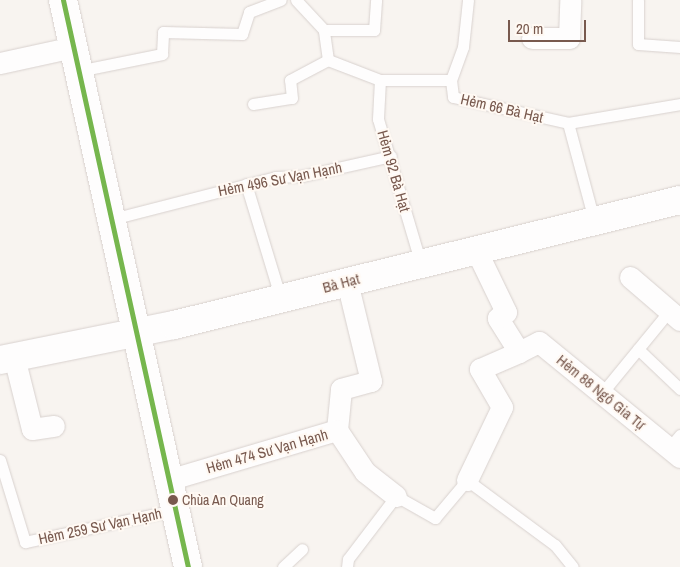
<!DOCTYPE html>
<html>
<head>
<meta charset="utf-8">
<style>
  body { margin:0 }
  #map { position:relative; width:680px; height:567px; overflow:hidden; background:#f8f4f0; font-family:"Archivo Narrow",sans-serif }
  div>[style] { position:absolute }
  .roads { filter:drop-shadow(0 0 1px #d8d1ce) drop-shadow(0 0 1px #d8d1ce) }
  .lane>* { height:11px; margin:-5.5px; padding:0 5.5px; transform-origin:5.5px; border-radius:5.5px; background:#fefdfd }
  .street>* { height:21px; margin:-10.5px; padding:0 10.5px; transform-origin:10.5px; border-radius:10.5px; background:#fefdfd }
  .secondary>* { height:28px; margin:-14px; padding:0 14px; transform-origin:14px; border-radius:14px; background:#fefdfd }
  .bus-1>* { height:5px; margin:-2.5px; padding:0 2.5px; transform-origin:2.5px; border-radius:2.5px; background:#76b64d }
  .dots>* { width:14px; height:14px; translate:-50% -50%; box-sizing:border-box; border:2px solid #fff9f3; border-radius:50% }
  span { translate:-50% -50%; white-space:nowrap; text-align:center; line-height:1.15; -webkit-text-stroke:4px #fff9f3; paint-order:stroke }
  .bus-label { font-size:14px; color:#78594e }
  .left { translate:0 -50%; text-align:left }
  .street-label { font-size:15px; color:#78594e }
  .scale { position:absolute; left:508px; top:20px; width:78px; height:22px; box-sizing:border-box; border:2px solid #78594e; border-top:0; padding-left:6px; font-size:15px; line-height:18px; white-space:nowrap; color:#78594e; -webkit-text-stroke:4px #fff9f3; paint-order:stroke }
</style>
</head>
<body>
<div id="map">
  <div class="roads">
    <div class="lane">
      <div style="left:638px;top:0;width:44px;rotate:90deg"></div>
      <div style="left:638px;top:44px;width:42px;rotate:4.1deg"></div>
      <div style="left:324px;top:30px;width:50px"></div>
      <div style="left:374px;top:30px;width:30px;rotate:-86deg"></div>
      <div style="left:328px;top:60px;width:56px;rotate:21deg"></div>
      <div style="left:380px;top:80px;width:71px"></div>
      <div style="left:451px;top:80px;width:35px;rotate:-70deg"></div>
      <div style="left:463px;top:47px;width:47px;rotate:-83.9deg"></div>
      <div style="left:78px;top:71px;width:86px;rotate:-11.4deg"></div>
      <div style="left:162px;top:54px;width:22px;rotate:-87deg"></div>
      <div style="left:163px;top:32px;width:79px;rotate:1.5deg"></div>
      <div style="left:242px;top:34px;width:23px;rotate:-72deg"></div>
      <div style="left:249px;top:12px;width:34px;rotate:-21deg"></div>
      <div style="left:380px;top:80px;width:39px;rotate:93deg"></div>
      <div style="left:378px;top:119px;width:148px;rotate:73.5deg"></div>
      <div style="left:451px;top:80px;width:17px;rotate:83deg"></div>
      <div style="left:453px;top:97px;width:118px;rotate:12.7deg"></div>
      <div style="left:568px;top:123px;width:114px;rotate:-9.6deg"></div>
      <div style="left:253px;top:104px;width:39px;rotate:-9deg"></div>
      <div style="left:292px;top:98px;width:18px;rotate:-96deg"></div>
      <div style="left:290px;top:80px;width:43px;rotate:-27.8deg"></div>
      <div style="left:328px;top:60px;width:30px;rotate:-98deg"></div>
      <div style="left:324px;top:30px;width:41px;rotate:-133deg"></div>
      <div style="left:568px;top:123px;width:100px;rotate:75deg"></div>
      <div style="left:246px;top:184px;width:120px;rotate:73.1deg"></div>
      <div style="left:112px;top:219px;width:168px;rotate:-14.4deg"></div>
      <div style="left:275px;top:177px;width:27px;rotate:-2deg"></div>
      <div style="left:302px;top:176px;width:91px;rotate:-12.7deg"></div>
      <div style="left:638px;top:349px;width:58px;rotate:43.6deg"></div>
      <div style="left:602px;top:393px;width:106px;rotate:-50.7deg"></div>
      <div style="left:669px;top:448px;width:17px;rotate:-50deg"></div>
      <div style="left:0;top:460px;width:86px;rotate:73deg"></div>
      <div style="left:25px;top:542px;width:152px;rotate:-12.1deg"></div>
      <div style="left:283px;top:567px;width:26px;rotate:-43deg"></div>
      <div style="left:347px;top:567px;width:8px;rotate:-83deg"></div>
      <div style="left:348px;top:559px;width:79px;rotate:-52.7deg"></div>
      <div style="left:396px;top:496px;width:45px;rotate:29.4deg"></div>
      <div style="left:435px;top:518px;width:50px;rotate:-49.9deg"></div>
      <div style="left:467px;top:480px;width:109px;rotate:36.5deg"></div>
      <div style="left:555px;top:545px;width:28px;rotate:51deg"></div>
    </div>
    <div class="street">
      <div style="left:532px;top:38px;width:37px"></div>
      <div style="left:569px;top:38px;width:38px;rotate:-88deg"></div>
      <div style="left:0;top:63px;width:75px;rotate:-12.4deg"></div>
      <div style="left:630px;top:277px;width:66px;rotate:40.7deg"></div>
      <div style="left:519px;top:352px;width:22px;rotate:-27deg"></div>
      <div style="left:539px;top:342px;width:182px;rotate:39.2deg"></div>
      <div style="left:14px;top:357px;width:74px;rotate:76deg"></div>
      <div style="left:32px;top:429px;width:22px;rotate:-8deg"></div>
      <div style="left:337px;top:430px;width:41px;rotate:-84.4deg"></div>
      <div style="left:341px;top:389px;width:31px;rotate:-15deg"></div>
      <div style="left:371px;top:381px;width:102px;rotate:-103.6deg"></div>
      <div style="left:168px;top:480px;width:176px;rotate:-16.5deg"></div>
      <div style="left:337px;top:430px;width:50px;rotate:56.3deg"></div>
      <div style="left:365px;top:472px;width:39px;rotate:38deg"></div>
      <div style="left:467px;top:480px;width:81px;rotate:-64.4deg"></div>
      <div style="left:502px;top:407px;width:44px;rotate:-120.1deg"></div>
      <div style="left:480px;top:369px;width:43px;rotate:-23.6deg"></div>
      <div style="left:519px;top:352px;width:40px;rotate:-122deg"></div>
      <div style="left:498px;top:318px;width:10px;rotate:-37deg"></div>
      <div style="left:506px;top:312px;width:71px;rotate:-115.8deg"></div>
    </div>
    <div class="secondary">
      <div style="left:63px;top:0;width:581px;rotate:77.57deg"></div>
      <div style="left:0;top:360px;width:177px;rotate:-11.4deg"></div>
      <div style="left:174px;top:325px;width:521px;rotate:-13.88deg"></div>
    </div>
  </div>
  <div class="bus-1">
    <div style="left:63px;top:0;width:581px;rotate:77.57deg"></div>
  </div>
  <div class="dots">
    <div style="left:173px;top:500px;background:#78594e"></div>
  </div>
  <div class="bus-label">
    <span class="left" style="left:182px;top:500px">Chùa An Quang</span>
  </div>
  <div class="street-label">
    <span style="left:502px;top:108px;rotate:13deg">Hẻm 66 Bà Hạt</span>
    <span style="left:394px;top:171px;rotate:74deg">Hẻm 92 Bà Hạt</span>
    <span style="left:280px;top:179px;rotate:-11deg">Hẻm 496 Sư Vạn Hạnh</span>
    <span style="left:341px;top:283px;rotate:-15deg">Bà Hạt</span>
    <span style="left:601px;top:392px;rotate:39deg">Hẻm 88 Ngô Gia Tự</span>
    <span style="left:267px;top:451px;rotate:-16deg">Hẻm 474 Sư Vạn Hạnh</span>
    <span style="left:100px;top:526px;rotate:-12deg">Hẻm 259 Sư Vạn Hạnh</span>
  </div>
  <div class="scale">20 m</div>
</div>
</body>
</html>
